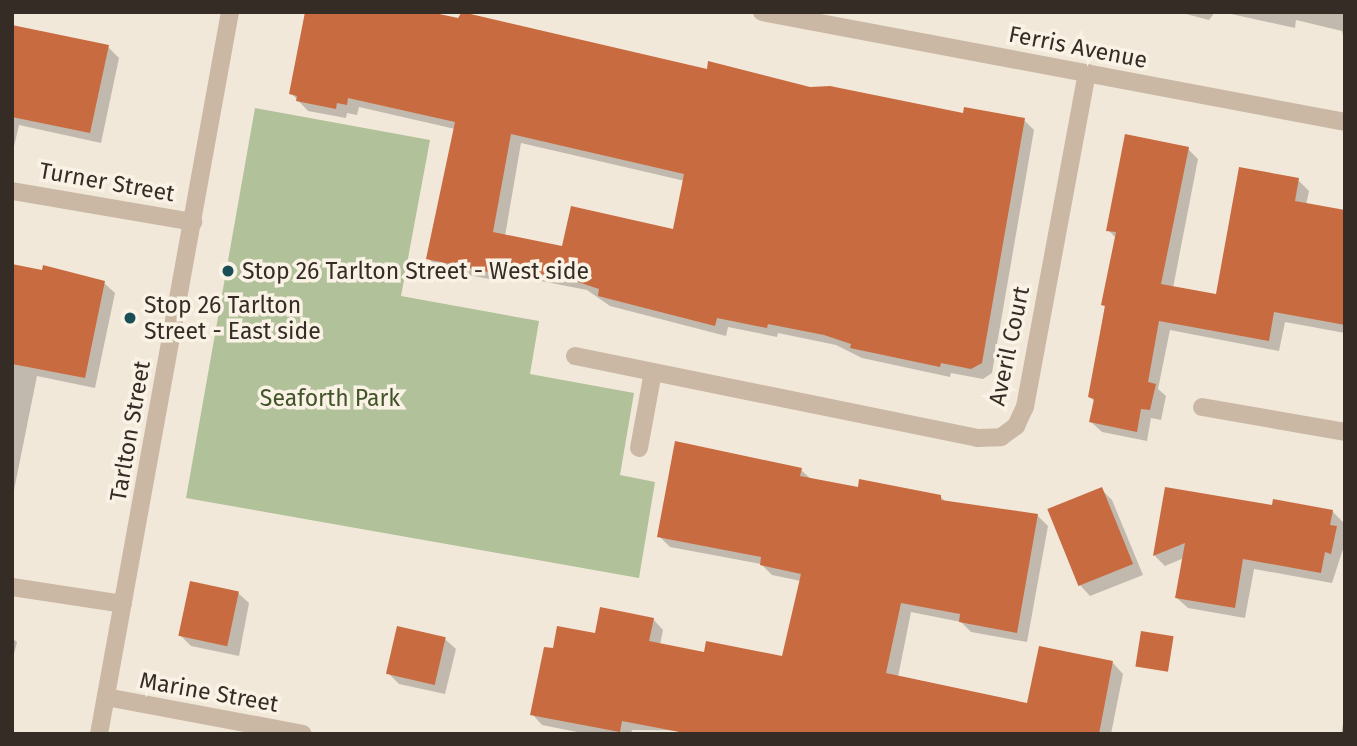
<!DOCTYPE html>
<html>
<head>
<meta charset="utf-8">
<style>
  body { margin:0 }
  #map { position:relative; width:1357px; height:746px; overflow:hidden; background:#f2e8d9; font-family:"Fira Sans",sans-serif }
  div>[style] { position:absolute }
  .green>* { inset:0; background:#b1c199 }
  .shadow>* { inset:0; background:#0003 }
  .building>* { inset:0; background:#c96b40; transform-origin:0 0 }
  .minor>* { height:18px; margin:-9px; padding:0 9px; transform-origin:9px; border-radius:9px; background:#cab8a5 }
  .tertiary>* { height:18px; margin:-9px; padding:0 9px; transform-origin:9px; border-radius:9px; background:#cab8a5 }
  .dots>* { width:19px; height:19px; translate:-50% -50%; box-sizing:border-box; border:4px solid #f9f2e5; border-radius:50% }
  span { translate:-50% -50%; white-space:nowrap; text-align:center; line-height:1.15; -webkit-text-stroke:7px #f9f2e5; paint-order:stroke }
  .street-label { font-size:23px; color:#352c26 }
  .poi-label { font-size:23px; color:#352c26 }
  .left { translate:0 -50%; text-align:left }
  .park-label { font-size:23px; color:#42542a }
  .frame { position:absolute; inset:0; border:14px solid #352c26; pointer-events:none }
</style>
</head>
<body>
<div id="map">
  <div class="green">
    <div style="clip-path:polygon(255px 108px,430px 140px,401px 296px,539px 321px,530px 374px,634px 393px,620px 475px,655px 482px,639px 578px,186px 498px)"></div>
  </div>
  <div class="shadow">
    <div style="clip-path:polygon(1178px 12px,1215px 12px,1209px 20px)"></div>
    <div style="clip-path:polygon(1222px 12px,1345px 12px,1345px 43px,1342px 31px,1296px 20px,1295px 28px)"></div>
    <div style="clip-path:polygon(evenodd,460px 14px,708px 71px,965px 115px,1024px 120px,1034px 130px,992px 373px,983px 379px,951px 373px,950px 377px,862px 358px,836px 345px,778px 333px,777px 337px,728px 327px,726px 336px,610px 306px,587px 290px,500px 273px,499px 281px,439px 269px,428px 258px,455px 129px,359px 107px,357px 115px,347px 113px,346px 118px,308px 111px,291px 93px,459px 20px,460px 14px,521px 143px,685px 181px,674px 231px,564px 249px,505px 236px,521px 143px)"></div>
    <div style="clip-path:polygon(12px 27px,108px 47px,119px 58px,101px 143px,19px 125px,12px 155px)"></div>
    <div style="clip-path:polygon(1188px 149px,1198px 159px,1173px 288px,1217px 297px,1298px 180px,1309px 191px,1306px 205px,1345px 212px,1345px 333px,1285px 322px,1279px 351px,1170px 330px,1158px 389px,1166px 396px,1161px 420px,1151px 418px,1147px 441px,1102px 432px,1091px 422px,1095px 402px,1090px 397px,1116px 238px,1108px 230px)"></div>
    <div style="clip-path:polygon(12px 266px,104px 283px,115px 293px,95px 388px,37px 376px,12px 500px)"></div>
    <div style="clip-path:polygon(801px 470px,811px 479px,859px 489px,941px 497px,946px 502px,1037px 515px,1048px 526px,1027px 642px,971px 632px,961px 622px,911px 612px,898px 677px,1029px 705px,1113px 663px,1123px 674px,1111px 734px,632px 730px,631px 734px,587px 734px,542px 725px,532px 714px,554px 650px,653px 619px,663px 630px,660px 645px,705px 654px,784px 659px,801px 581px,772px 575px,761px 564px,670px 547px,659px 536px)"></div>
    <div style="clip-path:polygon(1101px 489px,1112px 500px,1143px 575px,1090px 596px,1080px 585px,1049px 510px)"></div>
    <div style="clip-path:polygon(1166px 489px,1273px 507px,1332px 511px,1343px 522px,1345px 543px,1332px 583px,1254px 569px,1245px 618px,1188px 608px,1177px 598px,1184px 558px,1165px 566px,1155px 556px)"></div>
    <div style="clip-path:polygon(238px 593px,249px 603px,239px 656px,191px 646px,181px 636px)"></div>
    <div style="clip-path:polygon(12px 638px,17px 642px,12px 662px)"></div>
    <div style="clip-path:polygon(445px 639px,456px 649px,445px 694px,399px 684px,388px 673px)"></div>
    <div style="clip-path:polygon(1345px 714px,1345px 734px,1341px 734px)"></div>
  </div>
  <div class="building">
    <div style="clip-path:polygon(evenodd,305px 12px,430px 12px,458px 18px,462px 12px,707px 69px,708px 61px,810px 87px,830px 86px,963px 113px,964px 107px,1025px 118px,982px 363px,971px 369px,941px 363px,940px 367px,850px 348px,851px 344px,824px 335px,768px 324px,767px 328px,717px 318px,715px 326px,598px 296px,599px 289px,575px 281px,490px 264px,488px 272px,426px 259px,455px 122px,348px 98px,347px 105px,337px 103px,336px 109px,296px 101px,297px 96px,289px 94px,305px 12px,511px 134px,684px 174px,673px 229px,571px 206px,562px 246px,493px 232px,511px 134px)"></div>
    <div style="clip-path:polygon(12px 25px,109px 45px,90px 133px,12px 117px)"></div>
    <div style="clip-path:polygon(1125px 134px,1189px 147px,1161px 284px,1216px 294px,1239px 167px,1299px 178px,1295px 201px,1345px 210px,1345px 325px,1274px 312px,1269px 341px,1159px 321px,1148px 382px,1156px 384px,1150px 410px,1141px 409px,1137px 432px,1089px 422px,1094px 399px,1088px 397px,1105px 306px,1101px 305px,1116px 232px,1106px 231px)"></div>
    <div style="clip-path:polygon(12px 264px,42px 270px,43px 265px,105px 281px,85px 378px,12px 364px)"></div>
    <div style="clip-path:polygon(675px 441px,802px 468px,800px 476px,858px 487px,859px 479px,941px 495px,941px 500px,1038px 514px,1017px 633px,959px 622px,960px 614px,901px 603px,886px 673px,1027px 703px,1039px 646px,1113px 661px,1099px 734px,690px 734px,622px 721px,620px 732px,530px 715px,544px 647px,553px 648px,557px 626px,595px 633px,600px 607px,654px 618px,649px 641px,704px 652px,706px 641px,782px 656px,801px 574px,760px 565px,761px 557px,657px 537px)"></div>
    <div style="left:1102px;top:487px;width:83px;height:59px;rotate:68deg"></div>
    <div style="clip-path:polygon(1165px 487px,1272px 505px,1273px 499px,1333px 510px,1330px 525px,1337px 526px,1331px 554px,1325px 552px,1321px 573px,1243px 559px,1235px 608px,1175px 598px,1185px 543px,1153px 556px)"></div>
    <div style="left:190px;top:581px;width:50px;height:56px;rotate:12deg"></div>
    <div style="left:397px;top:626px;width:50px;height:49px;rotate:13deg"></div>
    <div style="left:1141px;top:631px;width:33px;height:36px;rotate:9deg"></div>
  </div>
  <div class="minor">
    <div style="left:762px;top:12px;width:593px;rotate:10.68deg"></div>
    <div style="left:12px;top:191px;width:184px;rotate:9.7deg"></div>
    <div style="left:575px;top:356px;width:410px;rotate:11.5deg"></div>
    <div style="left:977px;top:438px;width:24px;rotate:-2deg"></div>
    <div style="left:1001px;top:437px;width:19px;rotate:-36deg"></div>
    <div style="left:1016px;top:426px;width:21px;rotate:-65deg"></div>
    <div style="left:1025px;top:407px;width:340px;rotate:-79.5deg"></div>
    <div style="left:1202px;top:407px;width:145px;rotate:9.9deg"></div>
    <div style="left:639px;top:448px;width:77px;rotate:-79.6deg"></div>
    <div style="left:12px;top:587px;width:112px;rotate:8.7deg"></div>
    <div style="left:106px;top:697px;width:200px;rotate:10.6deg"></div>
  </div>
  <div class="tertiary">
    <div style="left:99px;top:734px;width:734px;rotate:-79.72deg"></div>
  </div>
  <div class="dots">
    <div style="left:228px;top:271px;background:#1b4f58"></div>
    <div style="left:130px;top:318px;background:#1b4f58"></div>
  </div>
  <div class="street-label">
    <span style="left:1078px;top:47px;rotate:11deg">Ferris Avenue</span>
    <span style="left:107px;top:182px;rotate:10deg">Turner Street</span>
    <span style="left:1009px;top:346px;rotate:-78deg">Averil Court</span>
    <span style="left:130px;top:431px;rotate:-80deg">Tarlton Street</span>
    <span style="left:209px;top:692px;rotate:10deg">Marine Street</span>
  </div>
  <div class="poi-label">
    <span class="left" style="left:242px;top:271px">Stop 26 Tarlton Street - West side</span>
    <span class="left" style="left:144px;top:318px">Stop 26 Tarlton<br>Street - East side</span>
  </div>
  <div class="park-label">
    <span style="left:330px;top:398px">Seaforth Park</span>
  </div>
  <div class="frame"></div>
</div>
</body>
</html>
